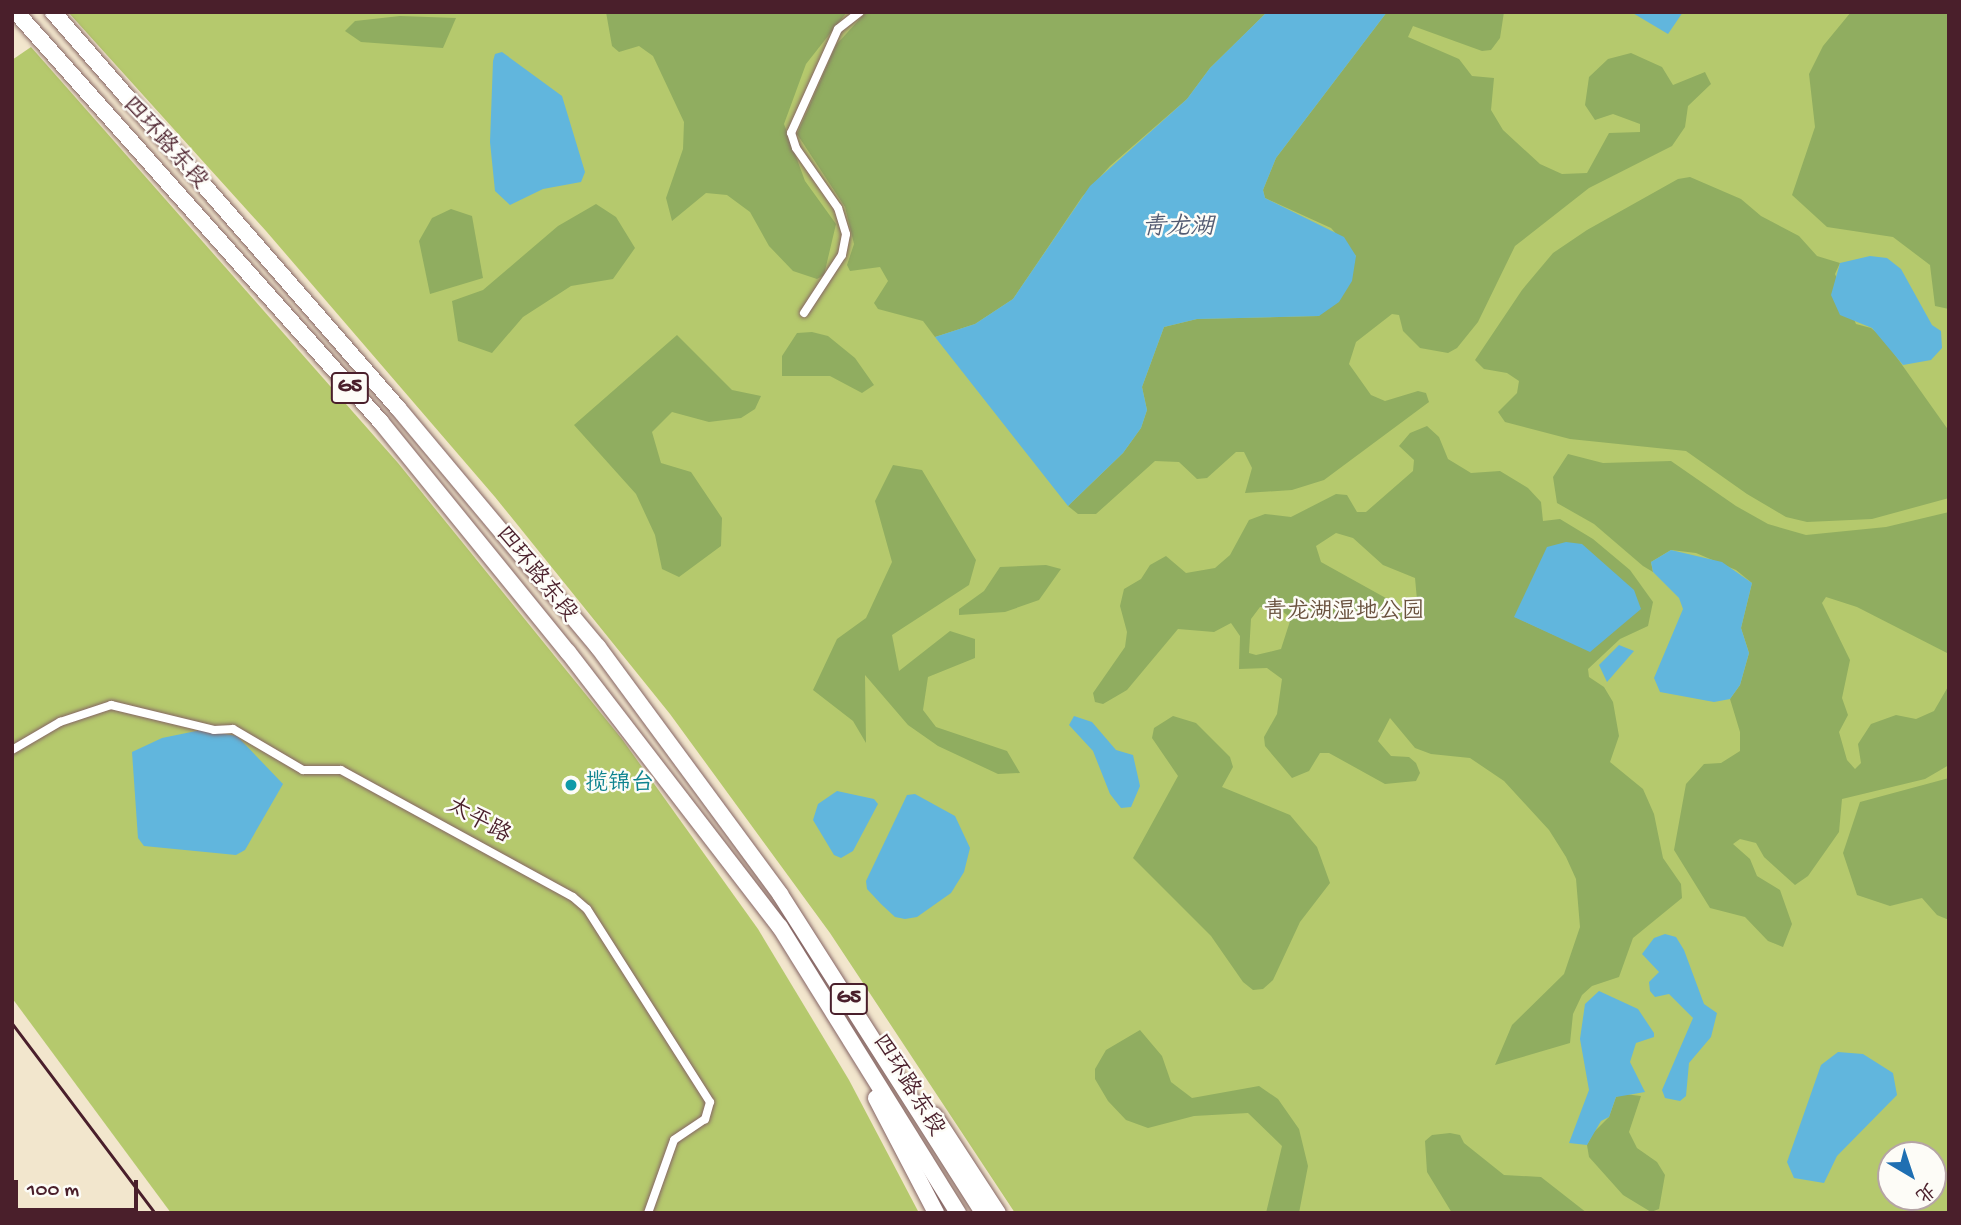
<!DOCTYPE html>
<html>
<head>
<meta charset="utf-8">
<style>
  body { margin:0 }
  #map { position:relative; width:1961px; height:1225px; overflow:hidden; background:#f2e6cd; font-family:"Gochi Hand","LXGW WenKai TC",sans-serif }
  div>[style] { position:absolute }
  .green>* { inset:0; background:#b5c96d }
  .forest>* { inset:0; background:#90ad60 }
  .water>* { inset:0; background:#61b6dd }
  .roads { filter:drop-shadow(0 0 2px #856564) drop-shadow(0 0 2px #856564) }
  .minor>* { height:8px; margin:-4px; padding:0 4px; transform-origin:4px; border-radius:4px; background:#fff }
  .motorway>* { height:16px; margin:-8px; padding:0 8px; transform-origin:8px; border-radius:8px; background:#fff }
  .rail>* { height:2.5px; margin:-1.25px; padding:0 1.25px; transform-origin:1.25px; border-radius:1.25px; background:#4a1f2b }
  .dots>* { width:19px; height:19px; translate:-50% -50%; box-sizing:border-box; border:4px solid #fdfcf7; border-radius:50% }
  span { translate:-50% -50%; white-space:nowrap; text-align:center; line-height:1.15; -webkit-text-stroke:5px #fdfcf7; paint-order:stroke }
  .shield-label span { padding:2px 5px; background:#fdfcf7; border:2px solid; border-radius:5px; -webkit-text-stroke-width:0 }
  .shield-label { font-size:21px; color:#4a1f2b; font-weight:700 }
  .street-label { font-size:23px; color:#4a1f2b }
  .park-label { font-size:23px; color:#6a523f }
  .culture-label { font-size:23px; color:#0d838f }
  .left { translate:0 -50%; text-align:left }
  .water-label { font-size:24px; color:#535b72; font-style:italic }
  .frame { position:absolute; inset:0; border:14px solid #4a1f2b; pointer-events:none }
  .north { position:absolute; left:1877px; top:1141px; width:70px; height:70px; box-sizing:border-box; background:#fdfcf7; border:2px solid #b5a4a5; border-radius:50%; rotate:141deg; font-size:19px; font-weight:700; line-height:28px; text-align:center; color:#4a1f2b }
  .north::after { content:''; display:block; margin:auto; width:24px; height:32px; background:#1f6fb2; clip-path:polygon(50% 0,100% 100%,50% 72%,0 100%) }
  .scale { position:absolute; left:14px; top:1180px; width:124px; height:32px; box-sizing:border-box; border:4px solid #4a1f2b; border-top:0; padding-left:9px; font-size:21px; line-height:24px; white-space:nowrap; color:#4a1f2b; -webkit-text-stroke:5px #fdfcf7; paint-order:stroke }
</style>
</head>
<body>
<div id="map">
  <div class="green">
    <div style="clip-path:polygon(evenodd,68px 12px,1949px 12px,1949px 1213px,1015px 1213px,830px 933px,670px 714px,495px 497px,266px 231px,68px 12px,1891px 1155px,1933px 1155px,1933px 1197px,1891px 1197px,1891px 1155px)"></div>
    <div style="clip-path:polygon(31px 47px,398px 463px,622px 739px,758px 929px,849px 1080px,919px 1213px,171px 1213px,12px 998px,12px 60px)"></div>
  </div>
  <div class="forest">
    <div style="clip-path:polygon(606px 12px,847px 12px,806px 64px,784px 124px,805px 181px,836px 224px,824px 275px,817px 279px,793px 271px,769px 246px,750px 212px,727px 195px,706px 193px,672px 221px,666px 198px,683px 149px,684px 122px,653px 56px,639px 46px,619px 52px,612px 46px)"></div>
    <div style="clip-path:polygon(866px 12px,1267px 12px,1210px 68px,1187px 99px,1110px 166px,1082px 197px,1013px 299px,975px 324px,935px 337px,923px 321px,878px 309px,874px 303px,888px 281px,880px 267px,850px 271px,847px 265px,854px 244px,845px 207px,797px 134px,836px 45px)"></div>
    <div style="clip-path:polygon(1387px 12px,1504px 12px,1500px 38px,1491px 50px,1482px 51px,1413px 26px,1408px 37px,1459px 59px,1472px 76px,1494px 78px,1491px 110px,1503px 130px,1540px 164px,1562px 174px,1587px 173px,1609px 133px,1640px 132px,1640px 124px,1613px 114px,1595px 120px,1585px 105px,1589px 77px,1608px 59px,1631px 53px,1662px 67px,1673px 85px,1705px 72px,1711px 84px,1688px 106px,1685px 127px,1672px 146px,1589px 188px,1515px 246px,1478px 322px,1457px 348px,1448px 353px,1420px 348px,1403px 331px,1399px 315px,1392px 314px,1356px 342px,1349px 364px,1371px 395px,1385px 401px,1418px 391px,1426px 393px,1429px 402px,1324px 480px,1292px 490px,1245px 493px,1252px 468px,1244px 452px,1236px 452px,1207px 478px,1197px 479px,1179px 462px,1155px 461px,1096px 514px,1078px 514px,1068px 506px,1123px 453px,1141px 428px,1147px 410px,1142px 387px,1164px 327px,1197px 319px,1319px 316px,1356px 256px,1331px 228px,1265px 198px,1263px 190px,1276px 158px)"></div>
    <div style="clip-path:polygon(1851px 12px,1949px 12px,1949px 309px,1935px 306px,1930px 265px,1893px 237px,1827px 227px,1792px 195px,1815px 127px,1809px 74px,1823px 46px)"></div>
    <div style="clip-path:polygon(400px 16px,456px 18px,443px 48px,361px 42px,345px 31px,355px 21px)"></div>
    <div style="clip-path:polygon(1690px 177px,1741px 199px,1761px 216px,1799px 236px,1817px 256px,1840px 263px,1835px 274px,1856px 324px,1871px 328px,1883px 338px,1949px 431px,1949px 498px,1872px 519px,1807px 522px,1786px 517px,1747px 494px,1686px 451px,1570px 439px,1505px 422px,1498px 412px,1517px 393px,1519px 381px,1507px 373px,1484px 369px,1475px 360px,1522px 290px,1553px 253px,1587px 230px,1678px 179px)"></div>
    <div style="clip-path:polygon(596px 204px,616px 217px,635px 248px,613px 279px,571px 286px,523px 317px,492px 353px,458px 341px,452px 301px,483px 290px,558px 226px)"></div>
    <div style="clip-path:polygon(451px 209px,472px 216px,483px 278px,430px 294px,419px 241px,432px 218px)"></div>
    <div style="clip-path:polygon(812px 332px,828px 336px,855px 358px,874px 385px,862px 393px,830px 376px,782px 376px,782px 356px,797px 333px)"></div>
    <div style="clip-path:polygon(677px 335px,732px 390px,761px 396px,755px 409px,741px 418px,709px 422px,672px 412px,652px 432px,661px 463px,691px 472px,722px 518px,721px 546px,679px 577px,662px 569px,655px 535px,636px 494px,574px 425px)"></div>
    <div style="clip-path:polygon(evenodd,1427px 426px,1439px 437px,1448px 459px,1471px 473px,1500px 471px,1528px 488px,1541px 502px,1543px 521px,1560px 519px,1593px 539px,1630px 570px,1653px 602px,1648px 626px,1620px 639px,1588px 669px,1589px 677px,1604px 687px,1613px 702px,1619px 736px,1610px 762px,1643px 789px,1654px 814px,1663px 858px,1681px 884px,1682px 898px,1633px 938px,1619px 977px,1592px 986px,1582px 995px,1573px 1014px,1570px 1043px,1495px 1065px,1512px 1025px,1564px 974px,1580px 927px,1576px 879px,1566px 857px,1549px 830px,1504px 781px,1470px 758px,1431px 754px,1415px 748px,1390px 718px,1378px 741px,1391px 756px,1409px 757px,1416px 763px,1420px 773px,1416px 781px,1385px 784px,1329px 753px,1320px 753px,1309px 771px,1292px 778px,1265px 746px,1264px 737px,1277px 714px,1282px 679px,1267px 668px,1239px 669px,1240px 636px,1231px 623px,1214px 632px,1178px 629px,1127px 690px,1103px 704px,1095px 702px,1093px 693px,1125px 647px,1127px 632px,1120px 606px,1124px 589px,1141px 579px,1150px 565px,1166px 556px,1186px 573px,1215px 568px,1230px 555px,1249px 520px,1265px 514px,1291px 517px,1336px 494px,1347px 495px,1357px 512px,1366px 512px,1413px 471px,1414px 460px,1399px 446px,1410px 433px,1427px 426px,1336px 533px,1353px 538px,1383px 565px,1415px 578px,1417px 600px,1402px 607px,1321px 562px,1316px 546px,1336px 533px,1427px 426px,1581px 544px,1603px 566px,1563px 639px,1515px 617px,1581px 544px,1427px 426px,1260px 607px,1278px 608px,1291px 618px,1281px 649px,1256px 655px,1249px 653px,1251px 619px,1260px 607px)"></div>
    <div style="clip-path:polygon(1568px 454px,1603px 463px,1671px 461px,1736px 506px,1768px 524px,1806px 535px,1886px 527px,1949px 512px,1949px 654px,1857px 607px,1826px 597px,1822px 603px,1850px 660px,1842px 698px,1848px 715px,1839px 732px,1847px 760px,1855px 769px,1861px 763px,1858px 744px,1871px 724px,1896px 715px,1916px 719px,1934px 711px,1949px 685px,1949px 765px,1925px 779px,1842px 799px,1839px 832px,1808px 876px,1795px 885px,1764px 857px,1756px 843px,1740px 839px,1733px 844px,1750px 859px,1757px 876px,1780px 890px,1792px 924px,1783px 947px,1768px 941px,1745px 917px,1710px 908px,1674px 850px,1686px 784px,1704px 764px,1721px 763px,1740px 751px,1740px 732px,1730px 699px,1740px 685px,1749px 653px,1741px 628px,1752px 583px,1736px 570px,1696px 553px,1671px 550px,1651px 562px,1653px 572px,1643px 566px,1594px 524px,1557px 503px,1553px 477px)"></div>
    <div style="clip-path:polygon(893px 465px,922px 470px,976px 560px,969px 585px,892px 635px,899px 671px,950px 631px,975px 639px,975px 658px,928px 677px,923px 710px,936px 727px,1007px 751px,1020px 773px,998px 774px,938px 746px,908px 725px,865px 675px,866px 743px,853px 721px,813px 690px,837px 639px,866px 618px,892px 562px,875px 501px)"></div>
    <div style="clip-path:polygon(1046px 565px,1061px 569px,1039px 600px,1005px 612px,959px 615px,959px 609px,984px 591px,1000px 567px)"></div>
    <div style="clip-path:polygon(1173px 716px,1196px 723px,1230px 757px,1233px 767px,1222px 787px,1290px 815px,1317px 847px,1330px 883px,1300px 922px,1273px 980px,1263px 989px,1253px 990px,1243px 982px,1211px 936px,1133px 858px,1178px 776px,1152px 738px,1154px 728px)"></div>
    <div style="clip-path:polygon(1949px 778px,1949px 920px,1937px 915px,1922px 898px,1890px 906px,1857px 895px,1843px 853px,1860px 802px)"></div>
    <div style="clip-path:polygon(1140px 1030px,1162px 1056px,1171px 1082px,1192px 1098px,1259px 1086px,1278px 1099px,1299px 1129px,1308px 1166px,1299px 1213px,1266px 1213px,1282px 1146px,1248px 1113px,1194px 1116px,1148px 1128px,1126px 1120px,1108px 1101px,1095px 1079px,1095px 1069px,1106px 1050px)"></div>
    <div style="clip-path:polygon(1624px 1094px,1641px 1096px,1629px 1132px,1637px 1148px,1657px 1162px,1665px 1175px,1659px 1209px,1651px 1212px,1623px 1195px,1589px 1157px,1587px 1145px,1593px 1133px,1609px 1117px,1616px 1097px)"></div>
    <div style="clip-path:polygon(1450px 1133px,1460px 1135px,1464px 1143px,1504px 1175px,1541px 1177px,1587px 1213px,1452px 1213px,1427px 1172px,1425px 1141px,1432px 1135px)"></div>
  </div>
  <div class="water">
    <div style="clip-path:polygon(1267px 12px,1387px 12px,1276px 158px,1263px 190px,1265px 198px,1344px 237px,1356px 256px,1352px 281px,1339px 302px,1319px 316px,1197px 319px,1164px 327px,1142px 387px,1147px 410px,1141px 428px,1123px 453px,1068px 506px,935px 337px,975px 324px,1013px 299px,1090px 186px,1187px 99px,1210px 68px)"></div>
    <div style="clip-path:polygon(1593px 12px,1683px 12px,1668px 34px,1631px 12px)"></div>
    <div style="clip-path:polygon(502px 52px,562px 96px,585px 172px,581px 182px,543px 189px,510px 205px,495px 191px,490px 142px,493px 61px,495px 54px)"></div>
    <div style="clip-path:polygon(1870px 256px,1887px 258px,1901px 269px,1932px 325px,1941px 331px,1942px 348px,1931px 360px,1903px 365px,1872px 328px,1840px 315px,1831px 295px,1840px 263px)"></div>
    <div style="clip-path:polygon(1566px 542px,1582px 544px,1634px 590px,1641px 609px,1590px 652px,1514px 617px,1547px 547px)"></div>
    <div style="clip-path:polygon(1671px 550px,1722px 562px,1752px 583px,1741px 628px,1749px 653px,1740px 685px,1730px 699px,1714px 702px,1660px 692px,1654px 678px,1683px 609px,1679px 598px,1653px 572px,1651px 562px)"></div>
    <div style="clip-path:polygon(1619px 645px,1634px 651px,1607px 682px,1599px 665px)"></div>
    <div style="clip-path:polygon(1074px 716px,1092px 722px,1116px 750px,1133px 755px,1140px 786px,1131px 807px,1121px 808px,1110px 794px,1093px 751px,1069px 725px)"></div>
    <div style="clip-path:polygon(201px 730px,237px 736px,283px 784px,245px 850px,236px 855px,144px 846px,138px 838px,132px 752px,162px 738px)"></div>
    <div style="clip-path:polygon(837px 791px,874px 799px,878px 804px,853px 851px,841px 858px,834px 855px,813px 820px,818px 804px)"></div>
    <div style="clip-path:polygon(915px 794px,955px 816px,970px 848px,964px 872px,951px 893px,917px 917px,905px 919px,895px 917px,881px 904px,867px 889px,866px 881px,907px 795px)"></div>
    <div style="clip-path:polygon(1665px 934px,1676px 937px,1684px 950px,1704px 1004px,1717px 1013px,1711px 1037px,1689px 1063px,1686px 1096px,1680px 1101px,1665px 1098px,1662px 1090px,1693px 1018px,1669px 994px,1655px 997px,1650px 991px,1649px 982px,1659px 972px,1642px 954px,1654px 938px)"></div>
    <div style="clip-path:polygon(1599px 991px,1638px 1009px,1654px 1033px,1654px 1037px,1636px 1043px,1630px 1062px,1645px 1092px,1616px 1097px,1609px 1117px,1601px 1121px,1587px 1145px,1569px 1143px,1589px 1090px,1580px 1039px,1585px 1004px)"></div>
    <div style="clip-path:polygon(1838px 1052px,1863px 1054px,1893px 1073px,1897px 1095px,1837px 1156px,1824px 1183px,1794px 1178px,1787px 1162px,1821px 1065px)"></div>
  </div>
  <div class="roads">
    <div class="minor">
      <div style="left:804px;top:313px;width:69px;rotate:-56.8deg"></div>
      <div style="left:842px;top:255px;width:21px;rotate:-79deg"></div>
      <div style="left:846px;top:234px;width:27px;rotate:-107deg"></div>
      <div style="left:838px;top:208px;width:73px;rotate:-125deg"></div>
      <div style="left:796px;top:148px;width:16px;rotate:-108deg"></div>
      <div style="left:791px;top:133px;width:114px;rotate:-65.7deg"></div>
      <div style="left:838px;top:29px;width:28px;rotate:-38deg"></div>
      <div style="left:12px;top:750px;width:56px;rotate:-30.3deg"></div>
      <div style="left:60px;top:722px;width:54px;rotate:-18.4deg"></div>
      <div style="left:111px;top:705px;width:106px;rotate:13.6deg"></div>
      <div style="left:214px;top:730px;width:19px;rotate:-3deg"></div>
      <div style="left:233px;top:729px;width:81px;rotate:30.4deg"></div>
      <div style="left:303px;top:770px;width:38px"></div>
      <div style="left:341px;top:770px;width:264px;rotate:28.7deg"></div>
      <div style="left:573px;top:897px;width:18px;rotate:41deg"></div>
      <div style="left:587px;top:909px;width:229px;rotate:57.5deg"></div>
      <div style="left:710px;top:1102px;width:18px;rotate:106deg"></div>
      <div style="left:705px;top:1119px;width:37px;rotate:146deg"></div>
      <div style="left:674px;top:1140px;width:77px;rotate:109.6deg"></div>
    </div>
    <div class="motorway">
      <div style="left:16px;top:12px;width:548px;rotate:48.33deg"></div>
      <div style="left:380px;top:421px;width:298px;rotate:50.9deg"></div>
      <div style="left:568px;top:652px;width:347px;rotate:52.4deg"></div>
      <div style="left:780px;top:927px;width:337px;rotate:58.1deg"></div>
      <div style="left:53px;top:12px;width:525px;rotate:48.94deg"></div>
      <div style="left:398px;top:408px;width:312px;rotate:50.1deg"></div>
      <div style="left:598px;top:647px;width:307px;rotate:53.6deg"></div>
      <div style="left:780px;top:894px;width:378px;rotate:57.5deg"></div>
      <div style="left:876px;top:1098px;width:130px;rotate:62.4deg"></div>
      <div style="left:934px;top:1115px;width:117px;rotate:56.9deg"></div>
    </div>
  </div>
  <div class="rail">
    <div style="left:12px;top:1023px;width:238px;rotate:53deg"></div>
  </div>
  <div class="dots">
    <div style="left:571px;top:785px;background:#0f9aa8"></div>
  </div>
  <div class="shield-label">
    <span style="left:350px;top:388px">G5</span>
    <span style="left:849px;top:999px">G5</span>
  </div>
  <div class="street-label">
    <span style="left:164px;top:144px;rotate:48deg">四环路东段</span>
    <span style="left:535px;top:575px;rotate:51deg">四环路东段</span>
    <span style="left:478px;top:822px;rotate:29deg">太平路</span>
    <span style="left:907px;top:1086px;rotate:58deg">四环路东段</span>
  </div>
  <div class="park-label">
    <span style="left:1344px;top:613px">青龙湖湿地公园</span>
  </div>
  <div class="culture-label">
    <span class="left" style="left:585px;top:785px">揽锦台</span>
  </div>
  <div class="water-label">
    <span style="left:1178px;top:229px">青龙湖</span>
  </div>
  <div class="frame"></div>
  <div class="north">北</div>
  <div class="scale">100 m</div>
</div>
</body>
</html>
